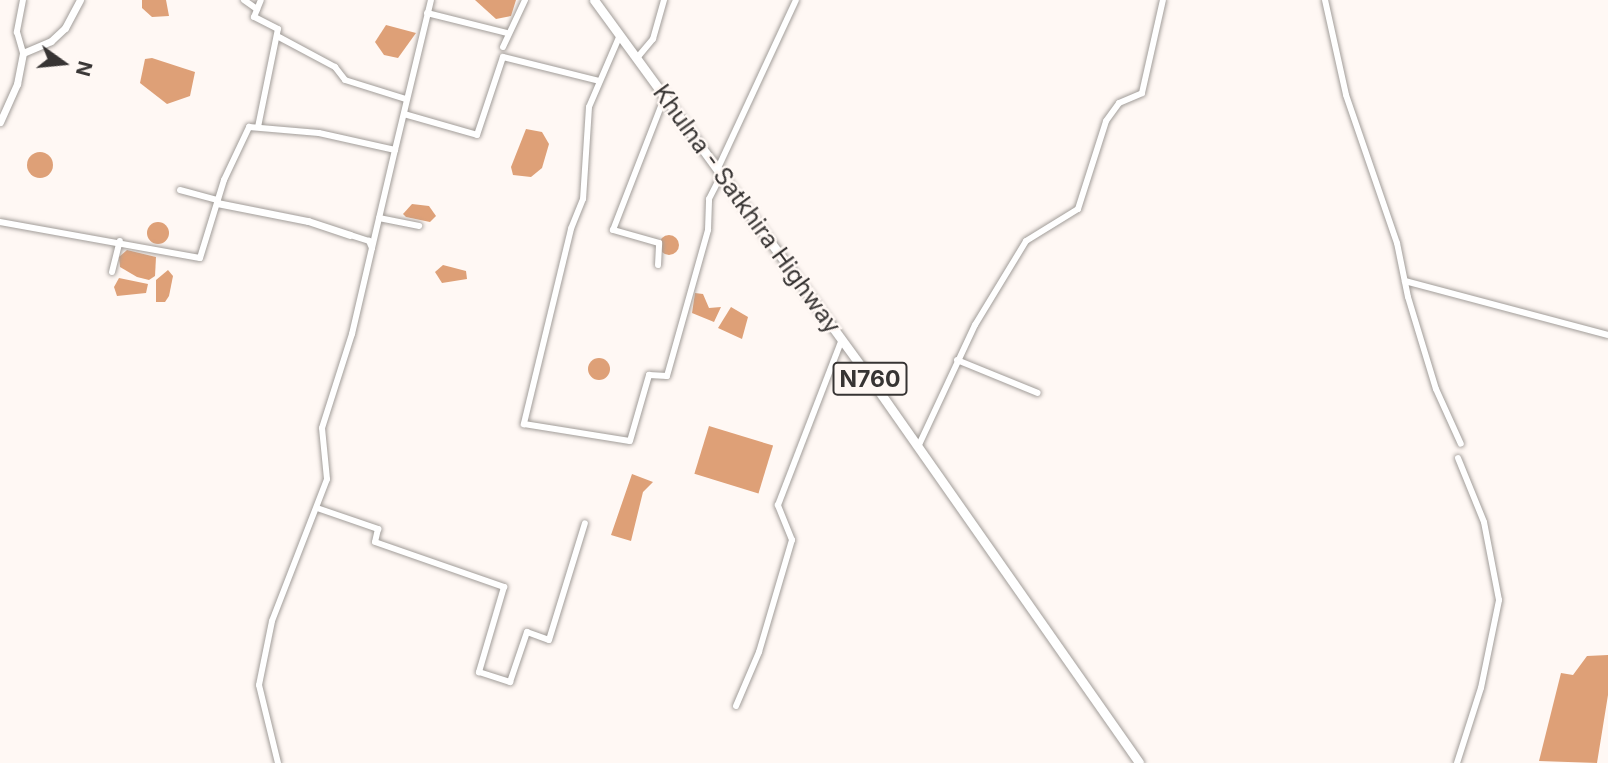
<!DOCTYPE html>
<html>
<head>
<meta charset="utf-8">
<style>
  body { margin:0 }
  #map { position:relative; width:1608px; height:763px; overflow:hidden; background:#fff8f4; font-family:Inter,sans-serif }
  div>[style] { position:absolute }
  .water>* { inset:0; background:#dea077; transform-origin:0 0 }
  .round { border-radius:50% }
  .roads { filter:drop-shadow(0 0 2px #a29d99) drop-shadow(0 0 2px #a29d99) }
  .minor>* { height:6px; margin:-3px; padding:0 3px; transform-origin:3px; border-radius:3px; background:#fff }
  .major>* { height:7px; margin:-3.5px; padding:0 3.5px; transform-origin:3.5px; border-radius:3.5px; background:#fff }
  .highway>* { height:9px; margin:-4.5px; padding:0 4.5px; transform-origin:4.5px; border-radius:4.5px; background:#fff }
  span { translate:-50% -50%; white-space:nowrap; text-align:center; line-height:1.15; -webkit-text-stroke:5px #fff8f4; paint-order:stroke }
  .shield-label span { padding:2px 5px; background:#fff8f4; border:2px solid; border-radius:5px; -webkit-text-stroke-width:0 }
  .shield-label { font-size:23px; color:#373433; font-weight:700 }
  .street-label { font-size:24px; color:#373433 }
  .north { position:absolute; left:28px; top:28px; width:70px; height:70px; -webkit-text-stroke:5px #fff8f4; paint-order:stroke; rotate:105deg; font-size:19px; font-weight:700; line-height:28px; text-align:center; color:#373433 }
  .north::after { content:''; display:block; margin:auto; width:24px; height:32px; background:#373433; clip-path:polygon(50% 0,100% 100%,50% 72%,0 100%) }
</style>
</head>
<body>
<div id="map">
  <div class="water">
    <div style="clip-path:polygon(142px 0,166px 0,169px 16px,152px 17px,142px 8px)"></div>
    <div style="clip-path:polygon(475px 0,516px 0,511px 16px,496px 19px)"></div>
    <div style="clip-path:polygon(386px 25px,416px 33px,398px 58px,384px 55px,375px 42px)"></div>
    <div style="clip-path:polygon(152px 58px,195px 72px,190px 96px,167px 104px,140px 83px,145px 59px)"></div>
    <div style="clip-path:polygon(526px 129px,542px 132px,549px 144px,542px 168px,531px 177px,513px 175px,511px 167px)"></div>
    <div class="round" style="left:27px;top:152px;width:26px;height:26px"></div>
    <div style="clip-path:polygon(412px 204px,429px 206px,436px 216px,430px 222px,406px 217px,403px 214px)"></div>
    <div class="round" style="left:147px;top:222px;width:22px;height:22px"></div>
    <div class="round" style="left:659px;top:235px;width:20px;height:20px"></div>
    <div style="clip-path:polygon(127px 250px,156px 257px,155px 276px,149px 280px,137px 277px,120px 267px,119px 257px)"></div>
    <div style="clip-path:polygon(443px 265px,466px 271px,467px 279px,442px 283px,435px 272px)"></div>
    <div style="clip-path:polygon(168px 270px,173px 276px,169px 296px,165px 302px,156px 302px,156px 280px)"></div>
    <div style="clip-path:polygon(119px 278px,148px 284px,146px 293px,117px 296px,114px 287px)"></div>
    <div style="clip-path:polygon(695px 293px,703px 294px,709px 308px,721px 307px,714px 322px,692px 313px)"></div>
    <div style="clip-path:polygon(731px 307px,748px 317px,742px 339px,718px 328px)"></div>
    <div class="round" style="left:588px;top:358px;width:22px;height:22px"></div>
    <div style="left:709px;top:426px;width:67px;height:50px;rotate:17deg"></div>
    <div style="clip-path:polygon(632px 474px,653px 482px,643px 492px,631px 541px,611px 535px)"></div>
    <div style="clip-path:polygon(1608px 655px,1608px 695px,1597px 763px,1539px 761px,1561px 673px,1573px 675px,1587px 656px)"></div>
  </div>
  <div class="roads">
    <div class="minor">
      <div style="left:23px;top:0;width:33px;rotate:101deg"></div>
      <div style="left:17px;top:32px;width:22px;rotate:74deg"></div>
      <div style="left:244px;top:0;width:16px;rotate:35deg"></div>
      <div style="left:1325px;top:0;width:97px;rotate:77.5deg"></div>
      <div style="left:1346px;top:95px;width:157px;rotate:71deg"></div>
      <div style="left:1397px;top:243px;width:55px;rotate:78.5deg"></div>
      <div style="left:1408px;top:297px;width:96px;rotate:73.1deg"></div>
      <div style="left:1436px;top:389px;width:60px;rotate:65.6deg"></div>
      <div style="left:427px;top:13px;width:82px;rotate:14deg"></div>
      <div style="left:620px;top:35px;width:78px;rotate:113.3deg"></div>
      <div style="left:589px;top:107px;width:92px;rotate:93.7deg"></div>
      <div style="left:583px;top:199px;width:32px;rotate:112deg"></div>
      <div style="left:571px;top:229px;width:201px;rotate:103.6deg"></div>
      <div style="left:524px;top:424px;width:107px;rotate:9.1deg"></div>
      <div style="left:630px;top:441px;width:69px;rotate:-73.9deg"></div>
      <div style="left:649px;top:375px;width:18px;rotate:3deg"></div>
      <div style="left:667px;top:376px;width:152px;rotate:-74.3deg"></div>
      <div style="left:708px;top:230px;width:31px;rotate:-88deg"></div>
      <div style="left:709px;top:199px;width:28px;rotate:-63deg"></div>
      <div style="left:277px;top:36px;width:66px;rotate:28.1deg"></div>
      <div style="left:335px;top:67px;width:16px;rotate:52deg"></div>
      <div style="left:345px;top:80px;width:64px;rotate:17.3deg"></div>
      <div style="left:503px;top:47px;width:52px;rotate:-64.9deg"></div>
      <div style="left:637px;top:58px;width:25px;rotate:-50deg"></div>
      <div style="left:653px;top:39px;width:41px;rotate:-74.2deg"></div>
      <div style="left:404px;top:114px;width:76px;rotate:16deg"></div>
      <div style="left:477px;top:135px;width:82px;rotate:-71.6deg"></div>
      <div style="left:503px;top:57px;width:99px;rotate:14deg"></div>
      <div style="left:258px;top:127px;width:100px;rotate:-78.5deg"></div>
      <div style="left:278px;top:29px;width:27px;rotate:-153deg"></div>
      <div style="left:254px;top:17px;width:18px;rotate:-68deg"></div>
      <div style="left:718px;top:168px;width:185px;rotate:-65.1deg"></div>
      <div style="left:180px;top:190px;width:39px;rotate:15deg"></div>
      <div style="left:379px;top:218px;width:41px;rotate:11.3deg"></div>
      <div style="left:0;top:222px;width:203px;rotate:10.2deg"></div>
      <div style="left:200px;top:258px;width:82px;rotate:-72.9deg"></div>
      <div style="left:224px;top:180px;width:59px;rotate:-64.7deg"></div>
      <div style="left:249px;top:127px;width:70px;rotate:4.9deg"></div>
      <div style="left:319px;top:133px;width:78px;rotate:12.6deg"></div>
      <div style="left:395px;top:150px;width:154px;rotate:-76.5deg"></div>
      <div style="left:372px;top:248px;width:101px;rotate:-76.8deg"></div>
      <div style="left:658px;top:265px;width:22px;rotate:-87deg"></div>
      <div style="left:659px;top:243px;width:48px;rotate:-164.2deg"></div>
      <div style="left:613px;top:230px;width:144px;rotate:-68.8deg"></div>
      <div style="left:112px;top:272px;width:32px;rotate:-76deg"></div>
      <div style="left:1405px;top:281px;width:210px;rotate:14.9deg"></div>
      <div style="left:957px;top:360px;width:87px;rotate:22.2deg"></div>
      <div style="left:918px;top:447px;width:135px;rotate:-65deg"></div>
      <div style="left:975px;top:325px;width:98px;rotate:-58.7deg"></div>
      <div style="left:1026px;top:241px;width:61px;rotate:-31.6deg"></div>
      <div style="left:1078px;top:209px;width:92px;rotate:-72.3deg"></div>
      <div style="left:1106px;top:121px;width:22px;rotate:-54deg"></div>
      <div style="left:1119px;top:103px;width:25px;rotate:-23deg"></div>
      <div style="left:1142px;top:93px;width:95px;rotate:-77.3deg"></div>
      <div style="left:317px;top:508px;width:65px;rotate:19deg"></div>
      <div style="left:378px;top:529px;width:13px;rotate:103deg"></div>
      <div style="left:375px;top:542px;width:137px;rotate:19.2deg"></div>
      <div style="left:504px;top:587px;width:89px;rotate:106.4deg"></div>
      <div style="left:479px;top:672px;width:33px;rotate:18deg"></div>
      <div style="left:510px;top:682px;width:53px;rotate:-71.2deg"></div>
      <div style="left:527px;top:632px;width:23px;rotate:20deg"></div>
      <div style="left:549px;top:640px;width:122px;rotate:-72.9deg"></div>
      <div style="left:736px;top:706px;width:59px;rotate:-66.9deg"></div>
      <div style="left:759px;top:652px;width:117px;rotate:-73.6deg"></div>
      <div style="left:792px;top:540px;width:38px;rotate:-112deg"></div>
      <div style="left:778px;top:505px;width:178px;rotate:-68.9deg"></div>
      <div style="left:278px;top:763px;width:80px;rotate:-103.7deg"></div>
      <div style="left:259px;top:685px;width:65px;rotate:-78.5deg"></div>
      <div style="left:272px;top:621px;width:152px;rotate:-68.8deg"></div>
      <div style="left:327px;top:479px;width:51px;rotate:-95.6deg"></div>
      <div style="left:322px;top:428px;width:99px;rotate:-72.3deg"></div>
      <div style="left:352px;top:334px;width:88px;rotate:-76.9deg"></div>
      <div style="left:372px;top:248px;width:8px;rotate:-113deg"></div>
      <div style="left:369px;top:241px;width:20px;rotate:-162deg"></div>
      <div style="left:1457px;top:763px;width:79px;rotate:-72.3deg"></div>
      <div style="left:1481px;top:688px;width:90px;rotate:-78.4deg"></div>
      <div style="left:1499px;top:600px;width:79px;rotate:-100.9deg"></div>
      <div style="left:1484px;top:522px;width:69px;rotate:-112.1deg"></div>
    </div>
    <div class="major">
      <div style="left:0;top:122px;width:42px;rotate:-65.9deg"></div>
      <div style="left:17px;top:84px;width:32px;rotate:-79deg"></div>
      <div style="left:23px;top:53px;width:30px;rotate:-23deg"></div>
      <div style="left:51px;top:41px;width:19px;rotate:-43deg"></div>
      <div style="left:65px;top:28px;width:32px;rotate:-62deg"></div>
      <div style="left:217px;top:203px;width:93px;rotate:11.2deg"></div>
      <div style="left:308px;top:221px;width:44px;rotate:18.4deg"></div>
    </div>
    <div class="highway">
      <div style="left:594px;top:0;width:475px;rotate:53.9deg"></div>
      <div style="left:874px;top:384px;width:462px;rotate:55deg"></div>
    </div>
  </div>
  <div class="shield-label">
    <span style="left:870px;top:379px">N760</span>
  </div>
  <div class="street-label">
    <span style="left:747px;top:209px;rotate:54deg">Khulna - Satkhira Highway</span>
  </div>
  <div class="north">N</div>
</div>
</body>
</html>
